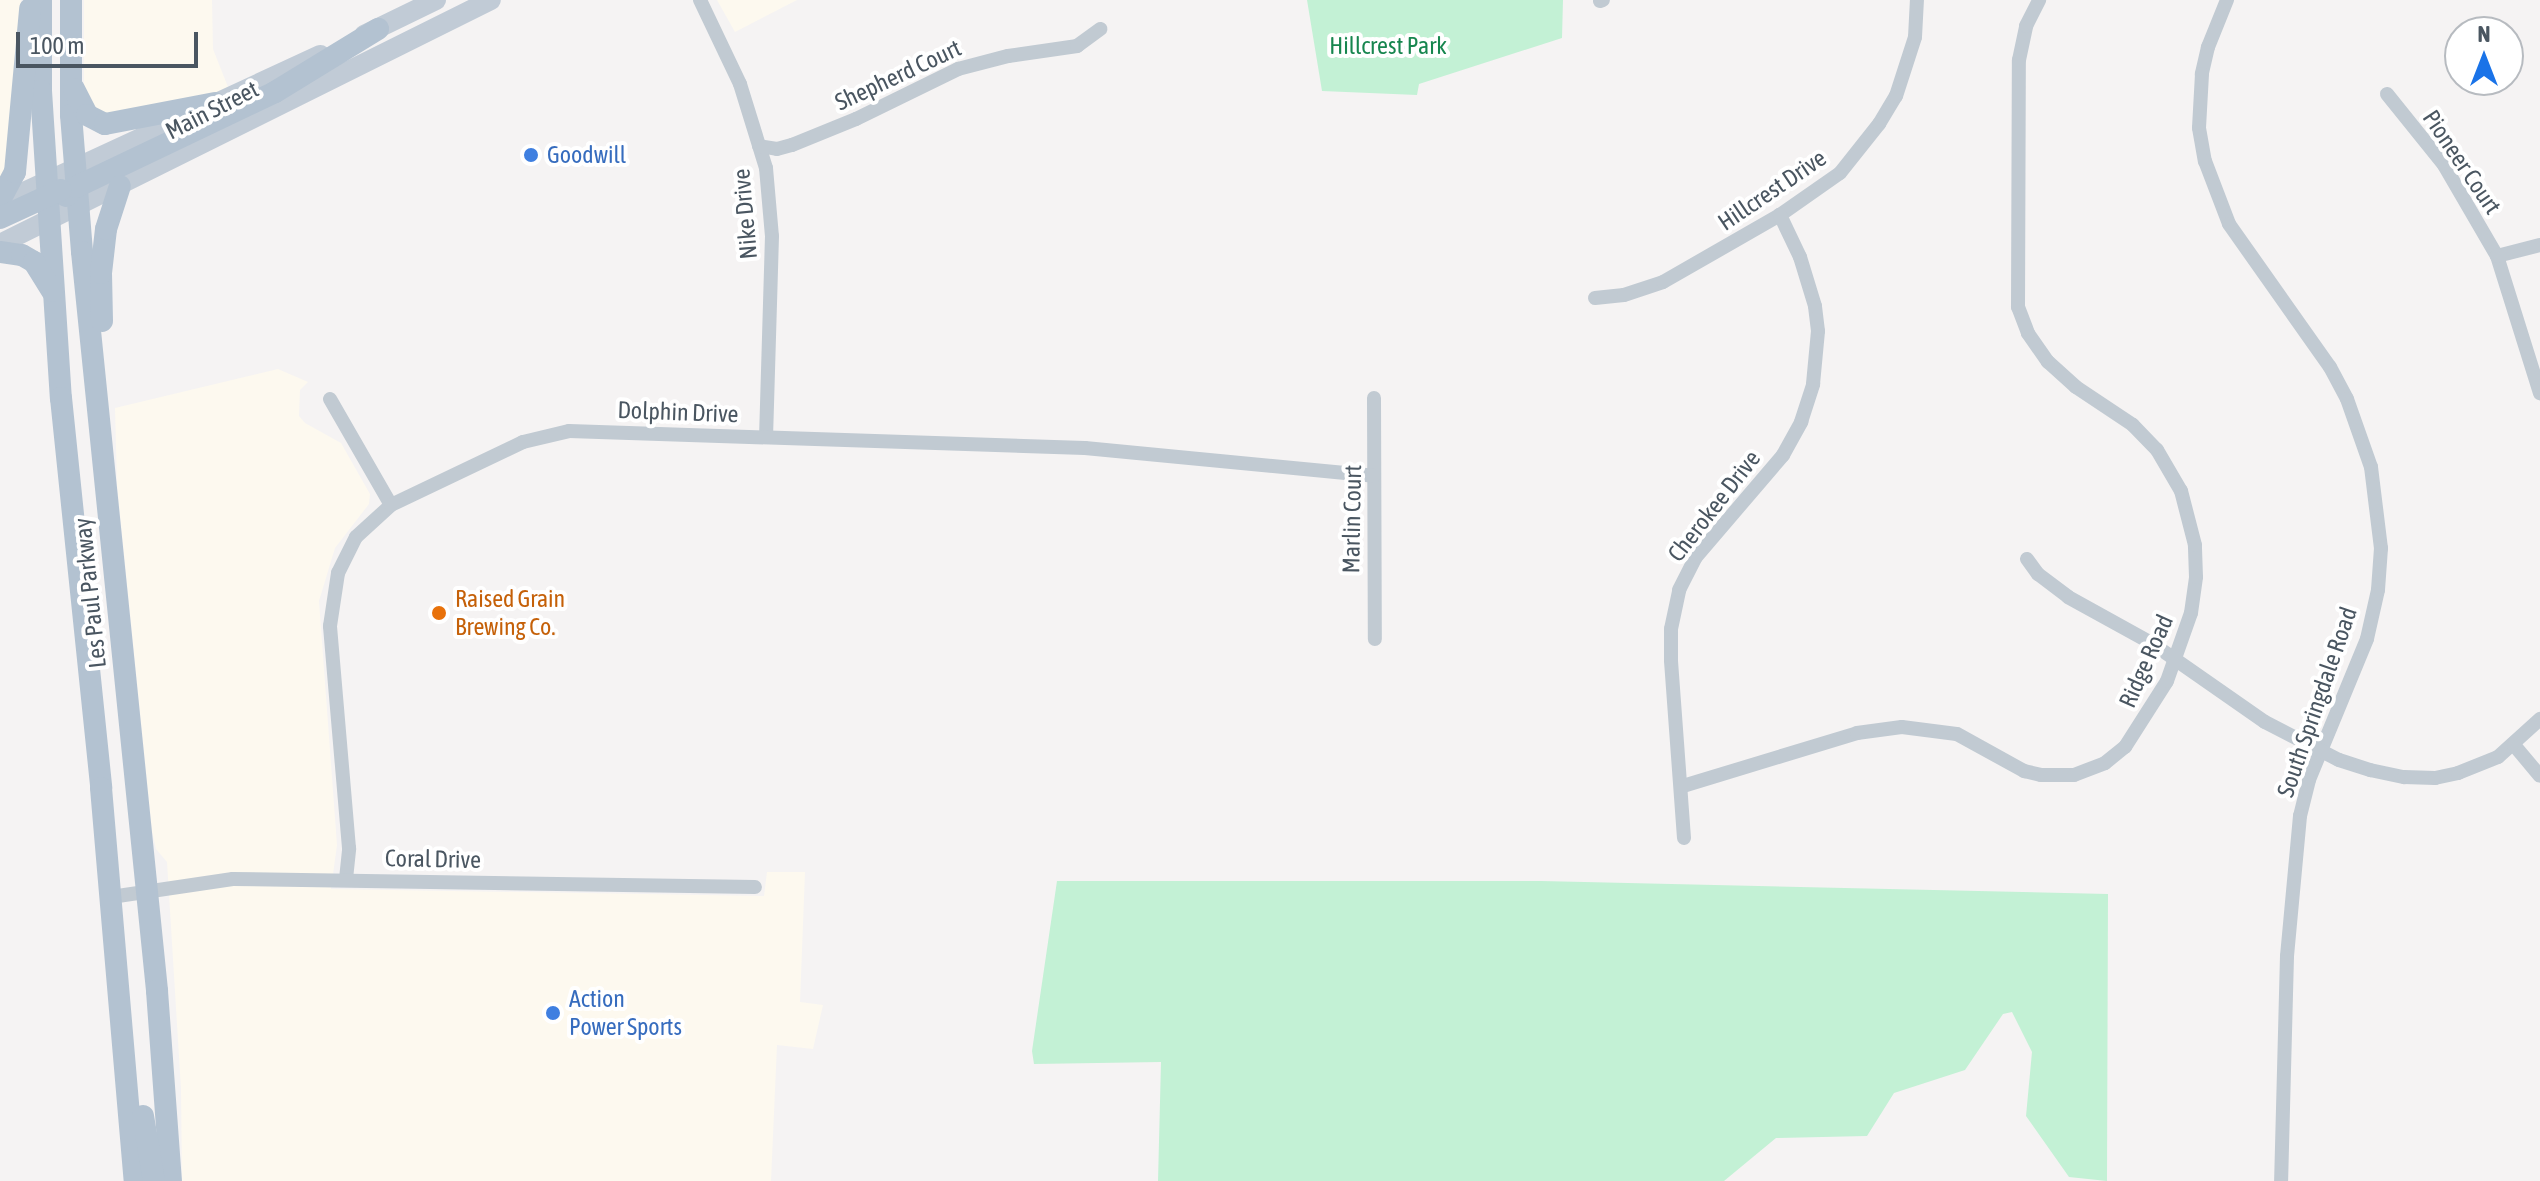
<!DOCTYPE html>
<html>
<head>
<meta charset="utf-8">
<style>
  body { margin:0 }
  #map { position:relative; width:2540px; height:1181px; overflow:hidden; background:#f5f3f3; font-family:"Asap Condensed",sans-serif }
  div>[style] { position:absolute }
  .commercial>* { inset:0; background:#fdf9ef }
  .green>* { inset:0; background:#c3f1d5 }
  .minor>* { height:14px; margin:-7px; padding:0 7px; transform-origin:7px; border-radius:7px; background:#c1cad2 }
  .secondary>* { height:20px; margin:-10px; padding:0 10px; transform-origin:10px; border-radius:10px; background:#c1cbd6 }
  .primary>* { height:22px; margin:-11px; padding:0 11px; transform-origin:11px; border-radius:11px; background:#b3c2d1 }
  .dots>* { width:22px; height:22px; translate:-50% -50%; box-sizing:border-box; border:4px solid #fff; border-radius:50% }
  span { translate:-50% -50%; white-space:nowrap; text-align:center; line-height:1.15; -webkit-text-stroke:8px #fff; paint-order:stroke }
  .park-label { font-size:24px; color:#17864f }
  .street-label { font-size:24px; color:#4a5661 }
  .shop-label { font-size:24px; color:#366cbe }
  .left { translate:0 -50%; text-align:left }
  .food-label { font-size:24px; color:#c56008 }
  .north { position:absolute; left:2444px; top:16px; width:80px; height:80px; box-sizing:border-box; background:#fff; border:2px solid #b7bbc0; border-radius:50%; rotate:0deg; font-size:22px; font-weight:700; line-height:32px; text-align:center; color:#4a5661 }
  .north::after { content:''; display:block; margin:auto; width:28px; height:36px; background:#1a73e8; clip-path:polygon(50% 0,100% 100%,50% 72%,0 100%) }
  .scale { position:absolute; left:16px; top:32px; width:182px; height:36px; box-sizing:border-box; border:4px solid #4a5661; border-top:0; padding-left:10px; font-size:24px; line-height:28px; white-space:nowrap; color:#4a5661; -webkit-text-stroke:6px #fff; paint-order:stroke }
</style>
</head>
<body>
<div id="map">
  <div class="commercial">
    <div style="clip-path:polygon(0 0,21px 0,9px 175px,0 191px)"></div>
    <div style="clip-path:polygon(84px 0,212px 0,213px 49px,228px 87px,198px 101px,98px 115px,84px 93px)"></div>
    <div style="clip-path:polygon(717px 0,797px 0,735px 32px)"></div>
    <div style="clip-path:polygon(278px 369px,308px 382px,300px 390px,299px 416px,305px 423px,341px 443px,370px 494px,369px 504px,335px 548px,319px 601px,337px 845px,331px 889px,764px 896px,767px 872px,805px 872px,800px 1002px,823px 1005px,813px 1049px,777px 1045px,771px 1181px,182px 1181px,181px 1089px,167px 862px,156px 849px,152px 831px,117px 485px,115px 408px)"></div>
  </div>
  <div class="green">
    <div style="clip-path:polygon(1307px 0,1563px 0,1562px 38px,1419px 84px,1417px 95px,1322px 91px)"></div>
    <div style="clip-path:polygon(1057px 881px,1541px 881px,2108px 894px,2107px 1181px,2069px 1177px,2026px 1116px,2032px 1052px,2012px 1012px,2003px 1014px,1965px 1070px,1894px 1093px,1867px 1136px,1776px 1138px,1724px 1181px,1158px 1181px,1161px 1062px,1034px 1064px,1032px 1051px)"></div>
  </div>
  <div class="minor">
    <div style="left:700px;top:0;width:93px;rotate:64.5deg"></div>
    <div style="left:740px;top:84px;width:88px;rotate:72.8deg"></div>
    <div style="left:766px;top:168px;width:68px;rotate:85deg"></div>
    <div style="left:772px;top:236px;width:201px;rotate:91.7deg"></div>
    <div style="left:2227px;top:0;width:51px;rotate:112deg"></div>
    <div style="left:2208px;top:47px;width:28px;rotate:103deg"></div>
    <div style="left:2202px;top:74px;width:54px;rotate:93.2deg"></div>
    <div style="left:2199px;top:128px;width:34px;rotate:80deg"></div>
    <div style="left:2205px;top:161px;width:67px;rotate:69.1deg"></div>
    <div style="left:2229px;top:224px;width:175px;rotate:54.8deg"></div>
    <div style="left:2330px;top:367px;width:36px;rotate:62deg"></div>
    <div style="left:2347px;top:399px;width:72px;rotate:70.6deg"></div>
    <div style="left:2371px;top:467px;width:82px;rotate:83deg"></div>
    <div style="left:2381px;top:548px;width:42px;rotate:94.1deg"></div>
    <div style="left:2378px;top:590px;width:50px;rotate:102.7deg"></div>
    <div style="left:2367px;top:639px;width:152px;rotate:112.4deg"></div>
    <div style="left:2309px;top:780px;width:37px;rotate:104deg"></div>
    <div style="left:2300px;top:816px;width:141px;rotate:95.3deg"></div>
    <div style="left:2287px;top:956px;width:225px;rotate:91.5deg"></div>
    <div style="left:1600px;top:1px;width:3px;rotate:-18deg"></div>
    <div style="left:2387px;top:94px;width:91px;rotate:51.2deg"></div>
    <div style="left:2444px;top:165px;width:105px;rotate:59.8deg"></div>
    <div style="left:2497px;top:256px;width:144px;rotate:72.6deg"></div>
    <div style="left:759px;top:146px;width:18px;rotate:9deg"></div>
    <div style="left:777px;top:149px;width:16px;rotate:-15deg"></div>
    <div style="left:792px;top:145px;width:69px;rotate:-22.1deg"></div>
    <div style="left:856px;top:119px;width:114px;rotate:-26.1deg"></div>
    <div style="left:958px;top:69px;width:52px;rotate:-14.6deg"></div>
    <div style="left:1008px;top:56px;width:70px;rotate:-8.2deg"></div>
    <div style="left:1077px;top:46px;width:29px;rotate:-36deg"></div>
    <div style="left:2497px;top:256px;width:44px;rotate:-14.3deg"></div>
    <div style="left:1595px;top:298px;width:29px;rotate:-6deg"></div>
    <div style="left:1624px;top:295px;width:41px;rotate:-18.4deg"></div>
    <div style="left:1663px;top:282px;width:135px;rotate:-29.8deg"></div>
    <div style="left:1780px;top:215px;width:73px;rotate:-35deg"></div>
    <div style="left:1840px;top:173px;width:63px;rotate:-51.5deg"></div>
    <div style="left:1879px;top:124px;width:33px;rotate:-59deg"></div>
    <div style="left:1896px;top:96px;width:62px;rotate:-72.1deg"></div>
    <div style="left:1915px;top:37px;width:37px;rotate:-87deg"></div>
    <div style="left:1374px;top:398px;width:241px;rotate:89.8deg"></div>
    <div style="left:330px;top:399px;width:122px;rotate:60.1deg"></div>
    <div style="left:2027px;top:559px;width:19px;rotate:54deg"></div>
    <div style="left:2038px;top:574px;width:38px;rotate:37deg"></div>
    <div style="left:2068px;top:597px;width:97px;rotate:28.9deg"></div>
    <div style="left:2153px;top:644px;width:136px;rotate:34.9deg"></div>
    <div style="left:2265px;top:722px;width:83px;rotate:27.2deg"></div>
    <div style="left:2339px;top:760px;width:33px;rotate:18deg"></div>
    <div style="left:2370px;top:770px;width:35px;rotate:12deg"></div>
    <div style="left:2404px;top:777px;width:31px;rotate:2deg"></div>
    <div style="left:2435px;top:778px;width:24px;rotate:-12deg"></div>
    <div style="left:2458px;top:773px;width:43px;rotate:-21.8deg"></div>
    <div style="left:2498px;top:757px;width:57px;rotate:-42.1deg"></div>
    <div style="left:2514px;top:745px;width:40px;rotate:50deg"></div>
    <div style="left:1683px;top:786px;width:182px;rotate:-16.9deg"></div>
    <div style="left:1857px;top:733px;width:45px;rotate:-7.6deg"></div>
    <div style="left:1902px;top:727px;width:55px;rotate:7.3deg"></div>
    <div style="left:1957px;top:734px;width:77px;rotate:28.9deg"></div>
    <div style="left:2024px;top:771px;width:17px;rotate:13deg"></div>
    <div style="left:2041px;top:775px;width:33px"></div>
    <div style="left:2074px;top:775px;width:33px;rotate:-21deg"></div>
    <div style="left:2105px;top:763px;width:26px;rotate:-39deg"></div>
    <div style="left:2125px;top:747px;width:78px;rotate:-57.5deg"></div>
    <div style="left:2167px;top:681px;width:72px;rotate:-70.6deg"></div>
    <div style="left:2191px;top:613px;width:36px;rotate:-82deg"></div>
    <div style="left:2196px;top:577px;width:32px;rotate:-92deg"></div>
    <div style="left:2195px;top:545px;width:56px;rotate:-104.5deg"></div>
    <div style="left:2181px;top:491px;width:48px;rotate:-120.3deg"></div>
    <div style="left:2157px;top:450px;width:35px;rotate:-134deg"></div>
    <div style="left:2133px;top:425px;width:69px;rotate:-146.3deg"></div>
    <div style="left:2076px;top:387px;width:38px;rotate:-138deg"></div>
    <div style="left:2048px;top:362px;width:35px;rotate:-125deg"></div>
    <div style="left:2028px;top:333px;width:28px;rotate:-111deg"></div>
    <div style="left:2018px;top:307px;width:247px;rotate:-89.8deg"></div>
    <div style="left:2019px;top:60px;width:35px;rotate:-78deg"></div>
    <div style="left:2026px;top:26px;width:29px;rotate:-63deg"></div>
    <div style="left:1684px;top:838px;width:178px;rotate:-94.2deg"></div>
    <div style="left:1671px;top:660px;width:31px;rotate:-90deg"></div>
    <div style="left:1671px;top:629px;width:40px;rotate:-78deg"></div>
    <div style="left:1679px;top:590px;width:37px;rotate:-63deg"></div>
    <div style="left:1696px;top:557px;width:134px;rotate:-49.5deg"></div>
    <div style="left:1783px;top:455px;width:38px;rotate:-61deg"></div>
    <div style="left:1801px;top:422px;width:40px;rotate:-72deg"></div>
    <div style="left:1813px;top:384px;width:53px;rotate:-84.6deg"></div>
    <div style="left:1818px;top:331px;width:25px;rotate:-97deg"></div>
    <div style="left:1815px;top:306px;width:51px;rotate:-107deg"></div>
    <div style="left:1800px;top:257px;width:47px;rotate:-115.5deg"></div>
    <div style="left:346px;top:879px;width:31px;rotate:-84deg"></div>
    <div style="left:349px;top:848px;width:223px;rotate:-94.9deg"></div>
    <div style="left:330px;top:626px;width:54px;rotate:-81.4deg"></div>
    <div style="left:338px;top:573px;width:40px;rotate:-63.4deg"></div>
    <div style="left:356px;top:537px;width:47px;rotate:-42.4deg"></div>
    <div style="left:391px;top:505px;width:146px;rotate:-25.5deg"></div>
    <div style="left:523px;top:442px;width:47px;rotate:-13.4deg"></div>
    <div style="left:569px;top:431px;width:516px;rotate:1.89deg"></div>
    <div style="left:1085px;top:448px;width:290px;rotate:5.5deg"></div>
    <div style="left:111px;top:897px;width:123px;rotate:-8.4deg"></div>
    <div style="left:233px;top:879px;width:522px;rotate:0.88deg"></div>
  </div>
  <div class="secondary">
    <div style="left:364px;top:35px;width:80px;rotate:-25.9deg"></div>
    <div style="left:0;top:203px;width:353px;rotate:-24.8deg"></div>
    <div style="left:0;top:244px;width:548px;rotate:-26.42deg"></div>
  </div>
  <div class="primary">
    <div style="left:41px;top:0;width:91px;rotate:90deg"></div>
    <div style="left:41px;top:91px;width:308px;rotate:86.3deg"></div>
    <div style="left:61px;top:398px;width:392px;rotate:84.1deg"></div>
    <div style="left:101px;top:788px;width:394px;rotate:85.1deg"></div>
    <div style="left:71px;top:0;width:115px;rotate:90deg"></div>
    <div style="left:71px;top:115px;width:137px;rotate:85.4deg"></div>
    <div style="left:82px;top:252px;width:743px;rotate:84.2deg"></div>
    <div style="left:157px;top:991px;width:191px;rotate:85.8deg"></div>
    <div style="left:74px;top:89px;width:29px;rotate:63deg"></div>
    <div style="left:87px;top:115px;width:20px;rotate:27deg"></div>
    <div style="left:105px;top:124px;width:112px;rotate:-10.8deg"></div>
    <div style="left:66px;top:196px;width:13px;rotate:-42deg"></div>
    <div style="left:76px;top:187px;width:221px;rotate:-25.5deg"></div>
    <div style="left:275px;top:92px;width:121px;rotate:-31.5deg"></div>
    <div style="left:0;top:200px;width:32px;rotate:-62deg"></div>
    <div style="left:15px;top:172px;width:164px;rotate:-84.7deg"></div>
    <div style="left:0;top:218px;width:67px;rotate:-24.7deg"></div>
    <div style="left:0;top:252px;width:22px;rotate:8deg"></div>
    <div style="left:22px;top:255px;width:14px;rotate:30deg"></div>
    <div style="left:34px;top:262px;width:34px;rotate:58deg"></div>
    <div style="left:102px;top:321px;width:48px;rotate:-91.2deg"></div>
    <div style="left:101px;top:273px;width:44px;rotate:-83.5deg"></div>
    <div style="left:106px;top:229px;width:45px;rotate:-72deg"></div>
    <div style="left:143px;top:1116px;width:66px;rotate:80.4deg"></div>
  </div>
  <div class="dots">
    <div style="left:531px;top:155px;background:#3f7fe0"></div>
    <div style="left:439px;top:613px;background:#e8710a"></div>
    <div style="left:553px;top:1013px;background:#3f7fe0"></div>
  </div>
  <div class="park-label">
    <span style="left:1388px;top:46px">Hillcrest Park</span>
  </div>
  <div class="street-label">
    <span style="left:898px;top:75px;rotate:-25deg">Shepherd Court</span>
    <span style="left:212px;top:110px;rotate:-27deg">Main Street</span>
    <span style="left:2462px;top:162px;rotate:56deg">Pioneer Court</span>
    <span style="left:1772px;top:190px;rotate:-34deg">Hillcrest Drive</span>
    <span style="left:745px;top:214px;rotate:-95deg">Nike Drive</span>
    <span style="left:678px;top:412px;rotate:2deg">Dolphin Drive</span>
    <span style="left:1714px;top:506px;rotate:-52deg">Cherokee Drive</span>
    <span style="left:1352px;top:519px;rotate:-89deg">Marlin Court</span>
    <span style="left:90px;top:593px;rotate:-96deg">Les Paul Parkway</span>
    <span style="left:2146px;top:661px;rotate:-66deg">Ridge Road</span>
    <span style="left:2317px;top:702px;rotate:-71deg">South Springdale Road</span>
    <span style="left:433px;top:859px;rotate:1deg">Coral Drive</span>
  </div>
  <div class="shop-label">
    <span class="left" style="left:547px;top:155px">Goodwill</span>
    <span class="left" style="left:569px;top:1013px">Action<br>Power Sports</span>
  </div>
  <div class="food-label">
    <span class="left" style="left:455px;top:613px">Raised Grain<br>Brewing Co.</span>
  </div>
  <div class="north">N</div>
  <div class="scale">100 m</div>
</div>
</body>
</html>
